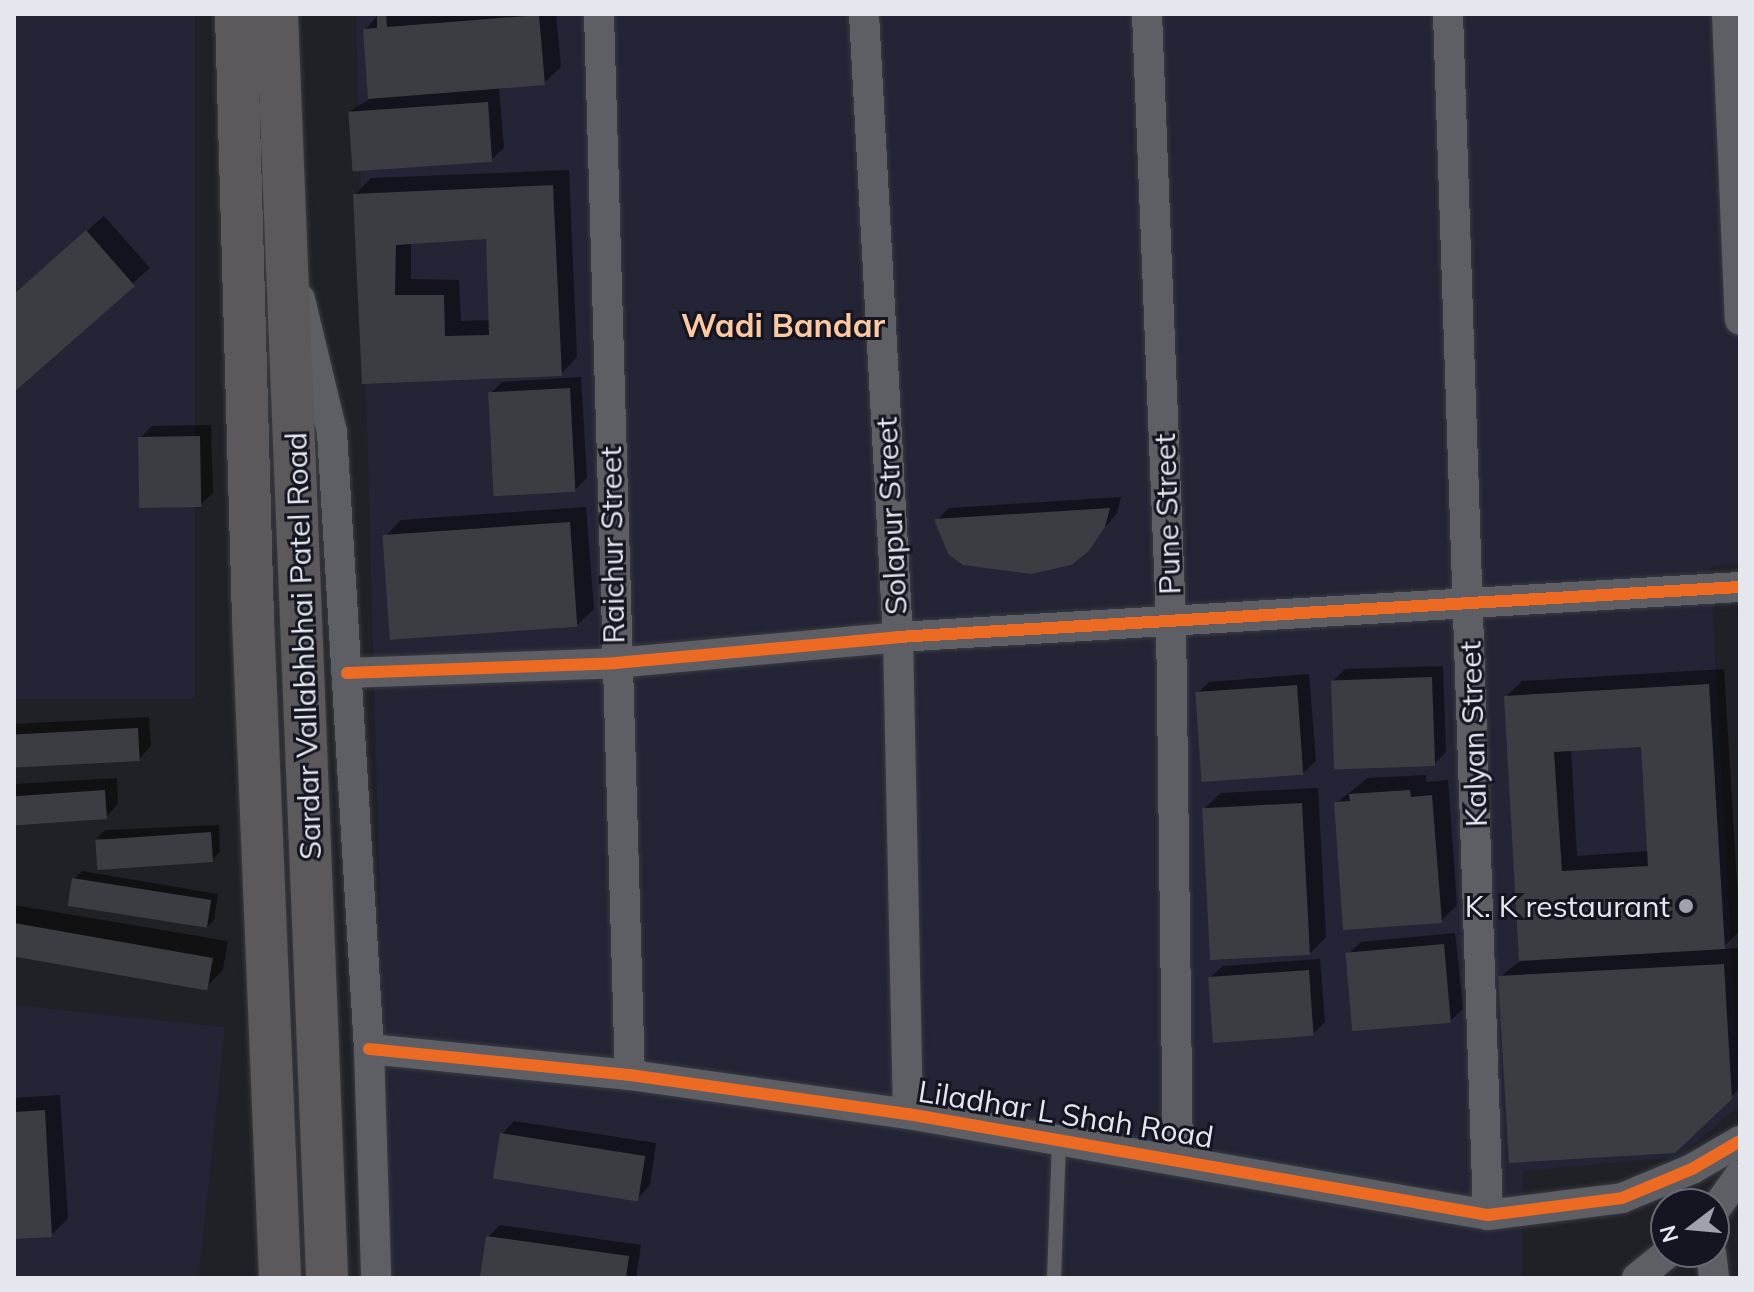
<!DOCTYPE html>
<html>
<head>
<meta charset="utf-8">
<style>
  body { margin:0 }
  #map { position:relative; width:1754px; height:1292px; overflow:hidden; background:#202127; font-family:Mulish,sans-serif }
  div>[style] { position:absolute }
  .built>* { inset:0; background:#232435; transform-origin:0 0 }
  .shadow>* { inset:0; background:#0007 }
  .building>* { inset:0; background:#3c3d42; transform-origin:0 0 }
  .roads { filter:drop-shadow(0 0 2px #3a3b40) drop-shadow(0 0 2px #3a3b40) }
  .lane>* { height:14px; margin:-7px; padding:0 7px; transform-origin:7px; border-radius:7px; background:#5e5f64 }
  .street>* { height:30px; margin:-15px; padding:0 15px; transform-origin:15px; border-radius:15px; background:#5e5f64 }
  .secondary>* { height:42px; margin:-21px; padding:0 21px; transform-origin:21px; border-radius:21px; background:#5b595b }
  .cycleway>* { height:12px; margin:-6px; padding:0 6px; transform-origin:6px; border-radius:6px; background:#ed6a23 }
  .dots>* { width:22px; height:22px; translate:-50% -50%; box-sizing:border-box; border:4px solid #141520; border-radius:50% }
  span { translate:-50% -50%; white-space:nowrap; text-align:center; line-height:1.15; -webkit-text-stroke:6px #141520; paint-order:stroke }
  .street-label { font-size:30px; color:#e5e7ef }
  .poi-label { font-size:30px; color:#e5e7ef }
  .right { translate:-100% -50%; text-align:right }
  .neighbourhood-label { font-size:32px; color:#fdc9a0; font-weight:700 }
  .frame { position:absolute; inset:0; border:16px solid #e5e7ef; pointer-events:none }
  .north { position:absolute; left:1650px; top:1188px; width:80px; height:80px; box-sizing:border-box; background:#141520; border:2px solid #686973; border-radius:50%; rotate:254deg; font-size:22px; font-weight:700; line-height:32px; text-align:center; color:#e5e7ef }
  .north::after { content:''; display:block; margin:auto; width:28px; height:36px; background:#a0a2a9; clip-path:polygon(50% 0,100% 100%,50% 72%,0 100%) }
</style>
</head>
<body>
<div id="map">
  <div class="built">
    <div style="left:14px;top:14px;width:181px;height:685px"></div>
    <div style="clip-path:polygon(356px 14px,1740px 14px,1740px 565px,1710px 567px,1740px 1105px,1679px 1157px,1523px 1171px,1522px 1278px,390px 1278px)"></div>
    <div style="left:14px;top:1005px;width:212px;height:273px;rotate:6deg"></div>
  </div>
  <div class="shadow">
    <div style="clip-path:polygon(379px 14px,556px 14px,561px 67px,544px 83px,499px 87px,504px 148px,491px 160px,350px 111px,370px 99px,365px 30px)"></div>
    <div style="clip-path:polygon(evenodd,569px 170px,577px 357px,561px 374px,363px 382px,355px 195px,371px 178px,569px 170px,488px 237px,491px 320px,461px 321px,459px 280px,411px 279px,411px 242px,488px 237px)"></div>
    <div style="clip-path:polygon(104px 216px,150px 268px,14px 389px,14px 294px)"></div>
    <div style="clip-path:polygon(581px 377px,587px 478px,575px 490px,490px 394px,502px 382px)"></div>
    <div style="clip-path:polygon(211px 425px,213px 493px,200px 505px,140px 438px,152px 426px)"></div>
    <div style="clip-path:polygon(1121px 497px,1117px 513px,1086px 550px,937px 520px,949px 508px)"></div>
    <div style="clip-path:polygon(586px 507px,594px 609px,577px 625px,385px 537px,401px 520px)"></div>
    <div style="clip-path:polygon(1443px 666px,1446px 752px,1434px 764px,1333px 681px,1345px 669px)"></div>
    <div style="clip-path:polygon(evenodd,1724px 669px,1740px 931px,1721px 949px,1740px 948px,1740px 1088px,1674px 1152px,1500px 977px,1521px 960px,1506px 697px,1522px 681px,1724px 669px,1643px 745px,1649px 851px,1577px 856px,1571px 749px,1643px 745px)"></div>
    <div style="clip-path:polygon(1309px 674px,1316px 761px,1303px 773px,1197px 694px,1209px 682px)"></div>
    <div style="clip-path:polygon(149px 717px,151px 746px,139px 759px,14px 765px,14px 724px)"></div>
    <div style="clip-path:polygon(1426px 775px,1426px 782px,1448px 780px,1457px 905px,1441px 921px,1336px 803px,1368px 778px)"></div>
    <div style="clip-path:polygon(117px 778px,118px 804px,106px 817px,14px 822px,14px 784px)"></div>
    <div style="clip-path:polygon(1318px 788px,1326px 937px,1310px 953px,1204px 809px,1221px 793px)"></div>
    <div style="clip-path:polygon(219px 825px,220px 852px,212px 860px,97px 838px,105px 830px)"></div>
    <div style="clip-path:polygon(82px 871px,218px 894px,214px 920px,206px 928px,74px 879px)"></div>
    <div style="clip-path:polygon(14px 905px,228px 941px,223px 970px,207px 986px,14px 954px)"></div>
    <div style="clip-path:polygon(1455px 933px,1463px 1009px,1450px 1021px,1348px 954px,1361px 942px)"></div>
    <div style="clip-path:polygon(1320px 959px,1325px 1022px,1313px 1034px,1210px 978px,1223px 966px)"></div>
    <div style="clip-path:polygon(60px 1095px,68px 1219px,51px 1235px,14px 1237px,14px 1098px)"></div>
    <div style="clip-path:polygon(514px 1121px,656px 1143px,650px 1185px,638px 1198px,502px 1134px)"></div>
    <div style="clip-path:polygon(500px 1225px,641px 1245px,636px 1278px,482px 1276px,488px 1237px)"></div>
  </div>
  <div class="building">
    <div style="clip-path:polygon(377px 14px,386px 14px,387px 27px,539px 15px,545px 85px,368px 99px,363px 29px,377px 28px)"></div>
    <div style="left:488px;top:102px;width:60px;height:140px;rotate:86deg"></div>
    <div style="clip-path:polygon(evenodd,553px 185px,562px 376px,362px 384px,353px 194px,553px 185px,486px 239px,489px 335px,445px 336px,444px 295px,395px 295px,396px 245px,486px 239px)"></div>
    <div style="clip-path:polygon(86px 230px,135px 286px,14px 392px,14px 294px)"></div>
    <div style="left:570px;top:388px;width:104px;height:82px;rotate:87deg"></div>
    <div style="left:200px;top:436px;width:71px;height:62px;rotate:89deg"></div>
    <div style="clip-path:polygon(1110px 508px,1105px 527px,1088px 552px,1071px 565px,1031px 574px,963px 565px,948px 554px,934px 519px)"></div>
    <div style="left:570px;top:522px;width:105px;height:188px;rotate:86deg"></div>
    <div style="left:1432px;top:677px;width:89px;height:101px;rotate:88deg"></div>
    <div style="clip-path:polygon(evenodd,1709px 684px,1725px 949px,1519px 961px,1504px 696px,1709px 684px,1641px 747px,1648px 866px,1562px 871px,1554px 752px,1641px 747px)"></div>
    <div style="left:1297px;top:685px;width:90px;height:102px;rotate:86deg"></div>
    <div style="left:138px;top:728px;width:33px;height:124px;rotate:87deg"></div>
    <div style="left:105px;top:790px;width:29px;height:91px;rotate:86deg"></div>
    <div style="clip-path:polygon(1410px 790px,1411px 797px,1432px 795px,1442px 923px,1343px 930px,1334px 802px,1350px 801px,1349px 794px)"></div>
    <div style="left:1302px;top:803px;width:152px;height:100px;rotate:87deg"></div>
    <div style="left:211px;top:832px;width:30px;height:116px;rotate:86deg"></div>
    <div style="left:72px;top:878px;width:141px;height:28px;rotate:9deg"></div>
    <div style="left:14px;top:923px;width:202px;height:33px;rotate:10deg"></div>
    <div style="left:1444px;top:944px;width:79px;height:99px;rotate:85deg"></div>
    <div style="clip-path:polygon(1724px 964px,1732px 1099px,1675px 1153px,1509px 1163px,1498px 976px)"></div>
    <div style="left:1309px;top:970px;width:66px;height:101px;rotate:86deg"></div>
    <div style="clip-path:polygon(45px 1110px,52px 1237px,14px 1239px,14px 1112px)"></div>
    <div style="left:500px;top:1133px;width:147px;height:46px;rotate:9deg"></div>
    <div style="clip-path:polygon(486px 1236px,629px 1256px,626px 1278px,480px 1277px)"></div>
  </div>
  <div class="roads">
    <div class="lane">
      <div style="left:1054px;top:1278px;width:134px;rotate:-87.9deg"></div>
    </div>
    <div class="street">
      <div style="left:599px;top:14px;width:1061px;rotate:88.33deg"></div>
      <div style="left:864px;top:14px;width:624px;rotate:86.88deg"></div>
      <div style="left:898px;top:637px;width:477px;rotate:88.8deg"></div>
      <div style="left:1147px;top:14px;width:605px;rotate:87.73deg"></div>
      <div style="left:1171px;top:619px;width:539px;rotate:89.26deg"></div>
      <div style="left:1448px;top:14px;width:1202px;rotate:88.09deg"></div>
      <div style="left:1727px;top:14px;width:306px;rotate:87.6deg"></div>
      <div style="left:300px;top:299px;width:137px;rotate:76.5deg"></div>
      <div style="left:332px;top:432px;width:618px;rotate:86.57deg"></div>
      <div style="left:369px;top:1049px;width:229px;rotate:88.2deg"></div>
      <div style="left:347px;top:673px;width:268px;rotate:-2.1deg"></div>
      <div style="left:615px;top:663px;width:284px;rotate:-5.2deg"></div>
      <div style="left:898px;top:637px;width:843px;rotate:-3.4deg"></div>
      <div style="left:369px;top:1049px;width:262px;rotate:5.7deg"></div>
      <div style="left:630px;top:1075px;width:281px;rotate:8deg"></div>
      <div style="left:908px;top:1114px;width:589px;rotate:9.88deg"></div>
      <div style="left:1488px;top:1215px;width:135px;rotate:-7.2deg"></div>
      <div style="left:1622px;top:1198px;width:76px;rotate:-22.5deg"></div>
      <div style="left:1692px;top:1169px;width:56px;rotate:-30.3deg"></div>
      <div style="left:1714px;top:1211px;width:44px;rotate:-54.2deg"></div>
      <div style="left:1711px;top:1252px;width:26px;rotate:83deg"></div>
      <div style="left:1637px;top:1278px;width:41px;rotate:-39.1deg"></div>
    </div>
    <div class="secondary">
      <div style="left:236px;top:14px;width:605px;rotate:88.39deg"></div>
      <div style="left:253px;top:619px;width:660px;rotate:87.65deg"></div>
      <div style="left:277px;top:14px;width:1265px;rotate:87.73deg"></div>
    </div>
  </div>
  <div class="cycleway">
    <div style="left:347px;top:673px;width:268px;rotate:-2.1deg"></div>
    <div style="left:615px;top:663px;width:284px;rotate:-5.2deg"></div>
    <div style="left:898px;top:637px;width:843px;rotate:-3.4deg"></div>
    <div style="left:369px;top:1049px;width:262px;rotate:5.7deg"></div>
    <div style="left:630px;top:1075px;width:281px;rotate:8deg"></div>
    <div style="left:908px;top:1114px;width:589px;rotate:9.88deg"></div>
    <div style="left:1488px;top:1215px;width:135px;rotate:-7.2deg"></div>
    <div style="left:1622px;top:1198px;width:76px;rotate:-22.5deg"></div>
    <div style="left:1692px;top:1169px;width:56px;rotate:-30.3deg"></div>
  </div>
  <div class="dots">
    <div style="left:1686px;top:906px;background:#a0a2a9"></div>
  </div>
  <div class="street-label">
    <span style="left:1167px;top:514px;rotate:-92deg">Pune Street</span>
    <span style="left:891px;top:516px;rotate:-93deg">Solapur Street</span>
    <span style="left:612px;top:545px;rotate:-91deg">Raichur Street</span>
    <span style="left:303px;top:646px;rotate:-92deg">Sardar Vallabhbhai Patel Road</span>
    <span style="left:1473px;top:734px;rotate:-92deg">Kalyan Street</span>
    <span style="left:1066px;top:1114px;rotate:9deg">Liladhar L Shah Road</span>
  </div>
  <div class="poi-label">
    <span class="right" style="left:1670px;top:906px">K. K restaurant</span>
  </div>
  <div class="neighbourhood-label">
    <span style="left:783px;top:325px">Wadi Bandar</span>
  </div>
  <div class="frame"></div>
  <div class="north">N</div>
</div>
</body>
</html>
